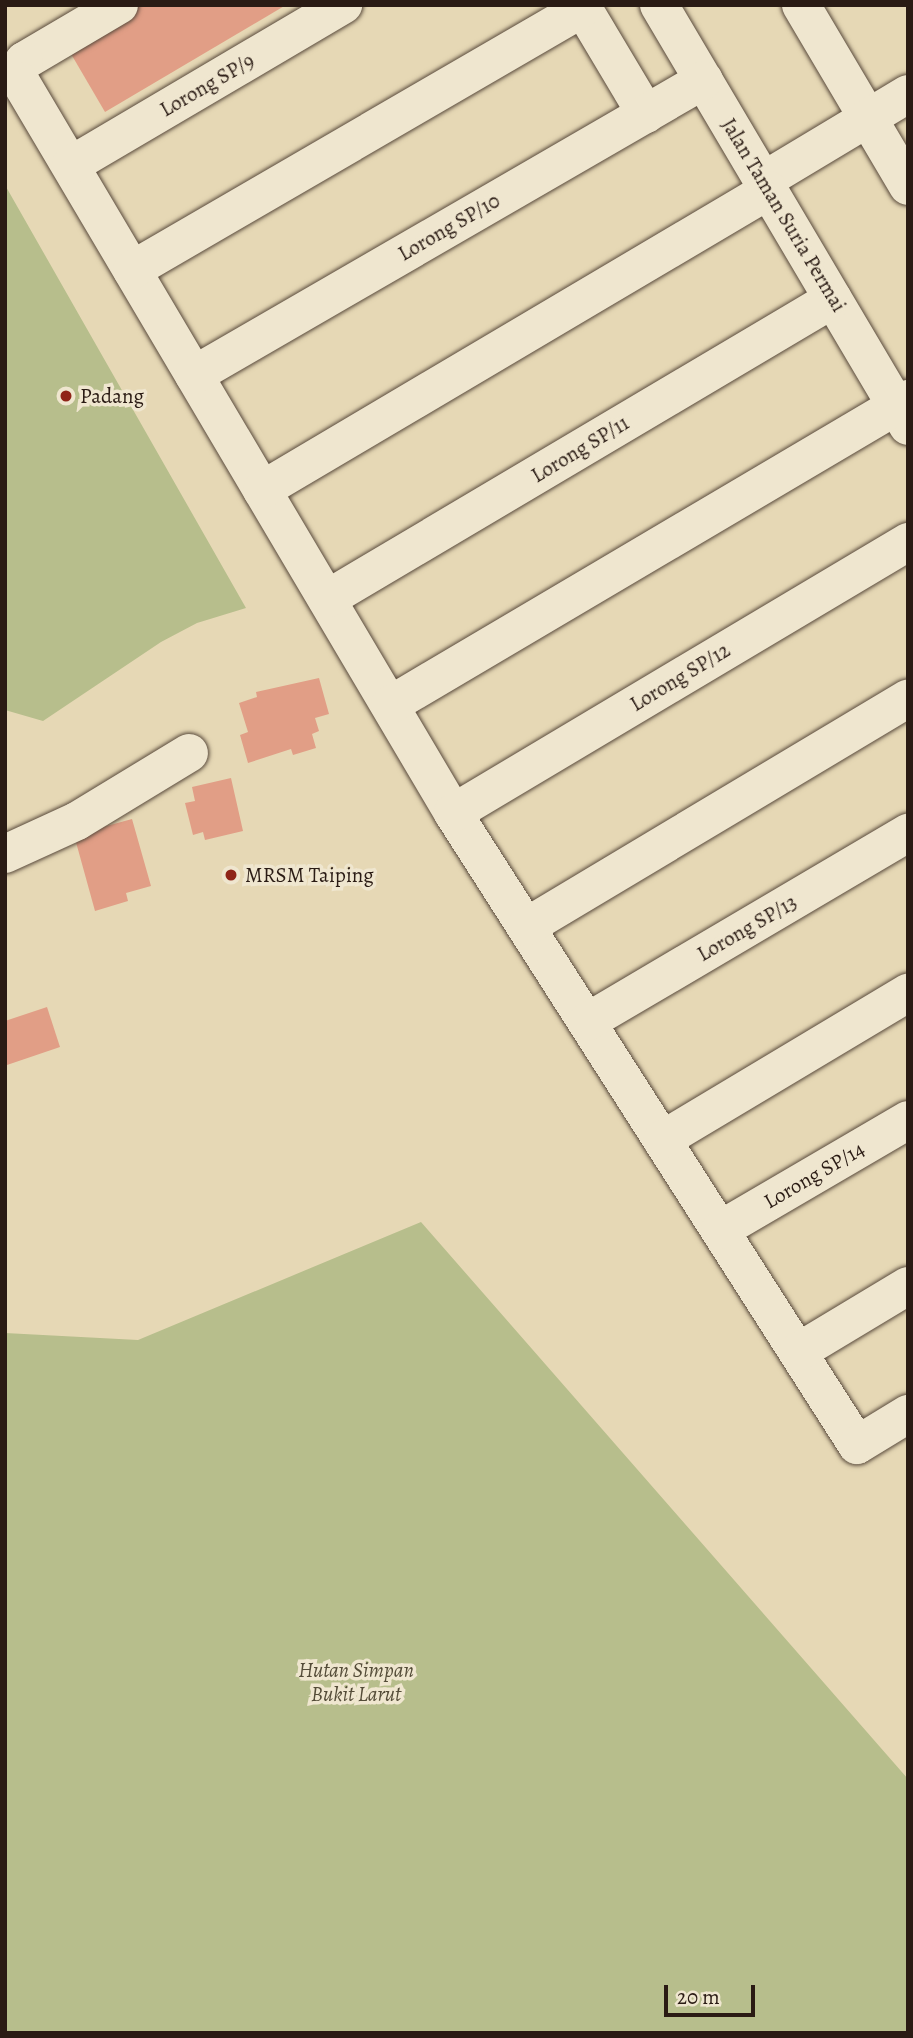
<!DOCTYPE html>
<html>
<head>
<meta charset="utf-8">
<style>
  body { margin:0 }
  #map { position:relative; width:913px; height:2038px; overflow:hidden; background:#e6d8b5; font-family:Alegreya,serif }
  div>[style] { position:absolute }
  .green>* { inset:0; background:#b7be8c }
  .building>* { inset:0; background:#e19e86 }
  .roads { filter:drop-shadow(0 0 2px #594a3c) drop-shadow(0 0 2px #594a3c) }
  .minor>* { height:38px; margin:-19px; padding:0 19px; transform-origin:19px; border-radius:19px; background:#efe6cf }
  .dots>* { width:19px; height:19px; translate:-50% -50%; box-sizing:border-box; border:4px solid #efe6cf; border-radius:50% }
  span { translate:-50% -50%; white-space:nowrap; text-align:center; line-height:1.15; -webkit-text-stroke:7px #efe6cf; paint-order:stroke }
  .street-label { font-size:21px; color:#2a1b14 }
  .poi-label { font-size:21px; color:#2a1b14 }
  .left { translate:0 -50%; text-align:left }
  .park-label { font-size:21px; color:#544c38; font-style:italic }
  .frame { position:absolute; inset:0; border:7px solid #2a1b14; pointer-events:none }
  .scale { position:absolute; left:664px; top:1985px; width:91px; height:32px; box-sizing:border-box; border:4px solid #2a1b14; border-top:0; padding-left:9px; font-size:21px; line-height:24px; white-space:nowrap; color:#2a1b14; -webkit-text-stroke:5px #efe6cf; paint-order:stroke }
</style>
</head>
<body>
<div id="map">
  <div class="green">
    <div style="clip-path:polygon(5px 185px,246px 608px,197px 623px,161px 642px,43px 721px,5px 710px)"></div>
    <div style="clip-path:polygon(421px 1222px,908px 1779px,908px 2033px,5px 2033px,5px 1333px,138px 1340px)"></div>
  </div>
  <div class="building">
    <div style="clip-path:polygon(139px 5px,286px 5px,105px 112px,67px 47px)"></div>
    <div style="clip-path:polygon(319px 678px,329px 714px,315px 718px,319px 731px,312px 734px,316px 748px,293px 755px,291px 749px,248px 763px,240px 735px,248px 732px,239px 703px,257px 697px,256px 692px)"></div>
    <div style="clip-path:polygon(231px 778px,243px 831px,205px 840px,203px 832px,193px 835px,185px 803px,195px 801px,192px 787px)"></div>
    <div style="clip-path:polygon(132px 819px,151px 886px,126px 893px,128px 901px,95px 911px,74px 835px)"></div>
    <div style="clip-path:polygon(47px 1007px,60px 1047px,7px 1065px,5px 1021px)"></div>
  </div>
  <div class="roads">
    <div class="minor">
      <div style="left:119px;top:5px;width:110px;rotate:149.5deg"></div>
      <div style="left:24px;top:61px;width:12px;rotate:125deg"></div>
      <div style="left:17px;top:71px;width:10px;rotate:73deg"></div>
      <div style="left:20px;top:81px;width:850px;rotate:59.39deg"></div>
      <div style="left:453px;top:813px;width:750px;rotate:57.41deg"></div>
      <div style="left:857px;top:1445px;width:60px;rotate:-31.3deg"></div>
      <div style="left:581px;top:5px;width:127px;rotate:59.2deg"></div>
      <div style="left:659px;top:5px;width:489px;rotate:59.4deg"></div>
      <div style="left:801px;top:5px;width:210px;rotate:59.4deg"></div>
      <div style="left:71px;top:165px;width:316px;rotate:-30.5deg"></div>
      <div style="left:763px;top:181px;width:169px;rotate:-31deg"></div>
      <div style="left:132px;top:270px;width:522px;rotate:-30.15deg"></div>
      <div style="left:194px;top:375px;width:589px;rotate:-30.05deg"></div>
      <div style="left:262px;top:490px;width:589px;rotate:-30.61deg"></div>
      <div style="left:327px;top:599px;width:588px;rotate:-30.66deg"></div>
      <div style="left:390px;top:705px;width:602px;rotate:-30.57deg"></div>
      <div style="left:453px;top:813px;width:530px;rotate:-30.78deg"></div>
      <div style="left:5px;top:854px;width:79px;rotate:-24.6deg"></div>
      <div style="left:77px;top:821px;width:131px;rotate:-31.3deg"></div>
      <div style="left:526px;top:927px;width:445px;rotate:-30.9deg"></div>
      <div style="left:587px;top:1022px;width:373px;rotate:-30.5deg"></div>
      <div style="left:662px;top:1140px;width:287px;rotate:-30.9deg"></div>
      <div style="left:720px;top:1230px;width:218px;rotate:-30.3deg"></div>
      <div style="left:798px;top:1352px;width:128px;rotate:-31deg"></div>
    </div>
  </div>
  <div class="dots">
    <div style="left:66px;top:396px;background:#8f2418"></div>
    <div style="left:231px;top:875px;background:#8f2418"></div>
  </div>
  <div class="street-label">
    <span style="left:207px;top:85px;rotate:-30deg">Lorong SP/9</span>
    <span style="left:784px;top:215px;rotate:59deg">Jalan Taman Suria Permai</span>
    <span style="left:449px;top:227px;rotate:-30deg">Lorong SP/10</span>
    <span style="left:580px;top:449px;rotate:-31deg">Lorong SP/11</span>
    <span style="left:680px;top:677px;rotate:-31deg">Lorong SP/12</span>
    <span style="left:747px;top:928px;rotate:-30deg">Lorong SP/13</span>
    <span style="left:814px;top:1175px;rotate:-30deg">Lorong SP/14</span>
  </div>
  <div class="poi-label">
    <span class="left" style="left:80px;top:396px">Padang</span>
    <span class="left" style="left:245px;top:875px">MRSM Taiping</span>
  </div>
  <div class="park-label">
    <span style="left:356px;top:1682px">Hutan Simpan<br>Bukit Larut</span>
  </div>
  <div class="frame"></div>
  <div class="scale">20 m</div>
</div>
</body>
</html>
